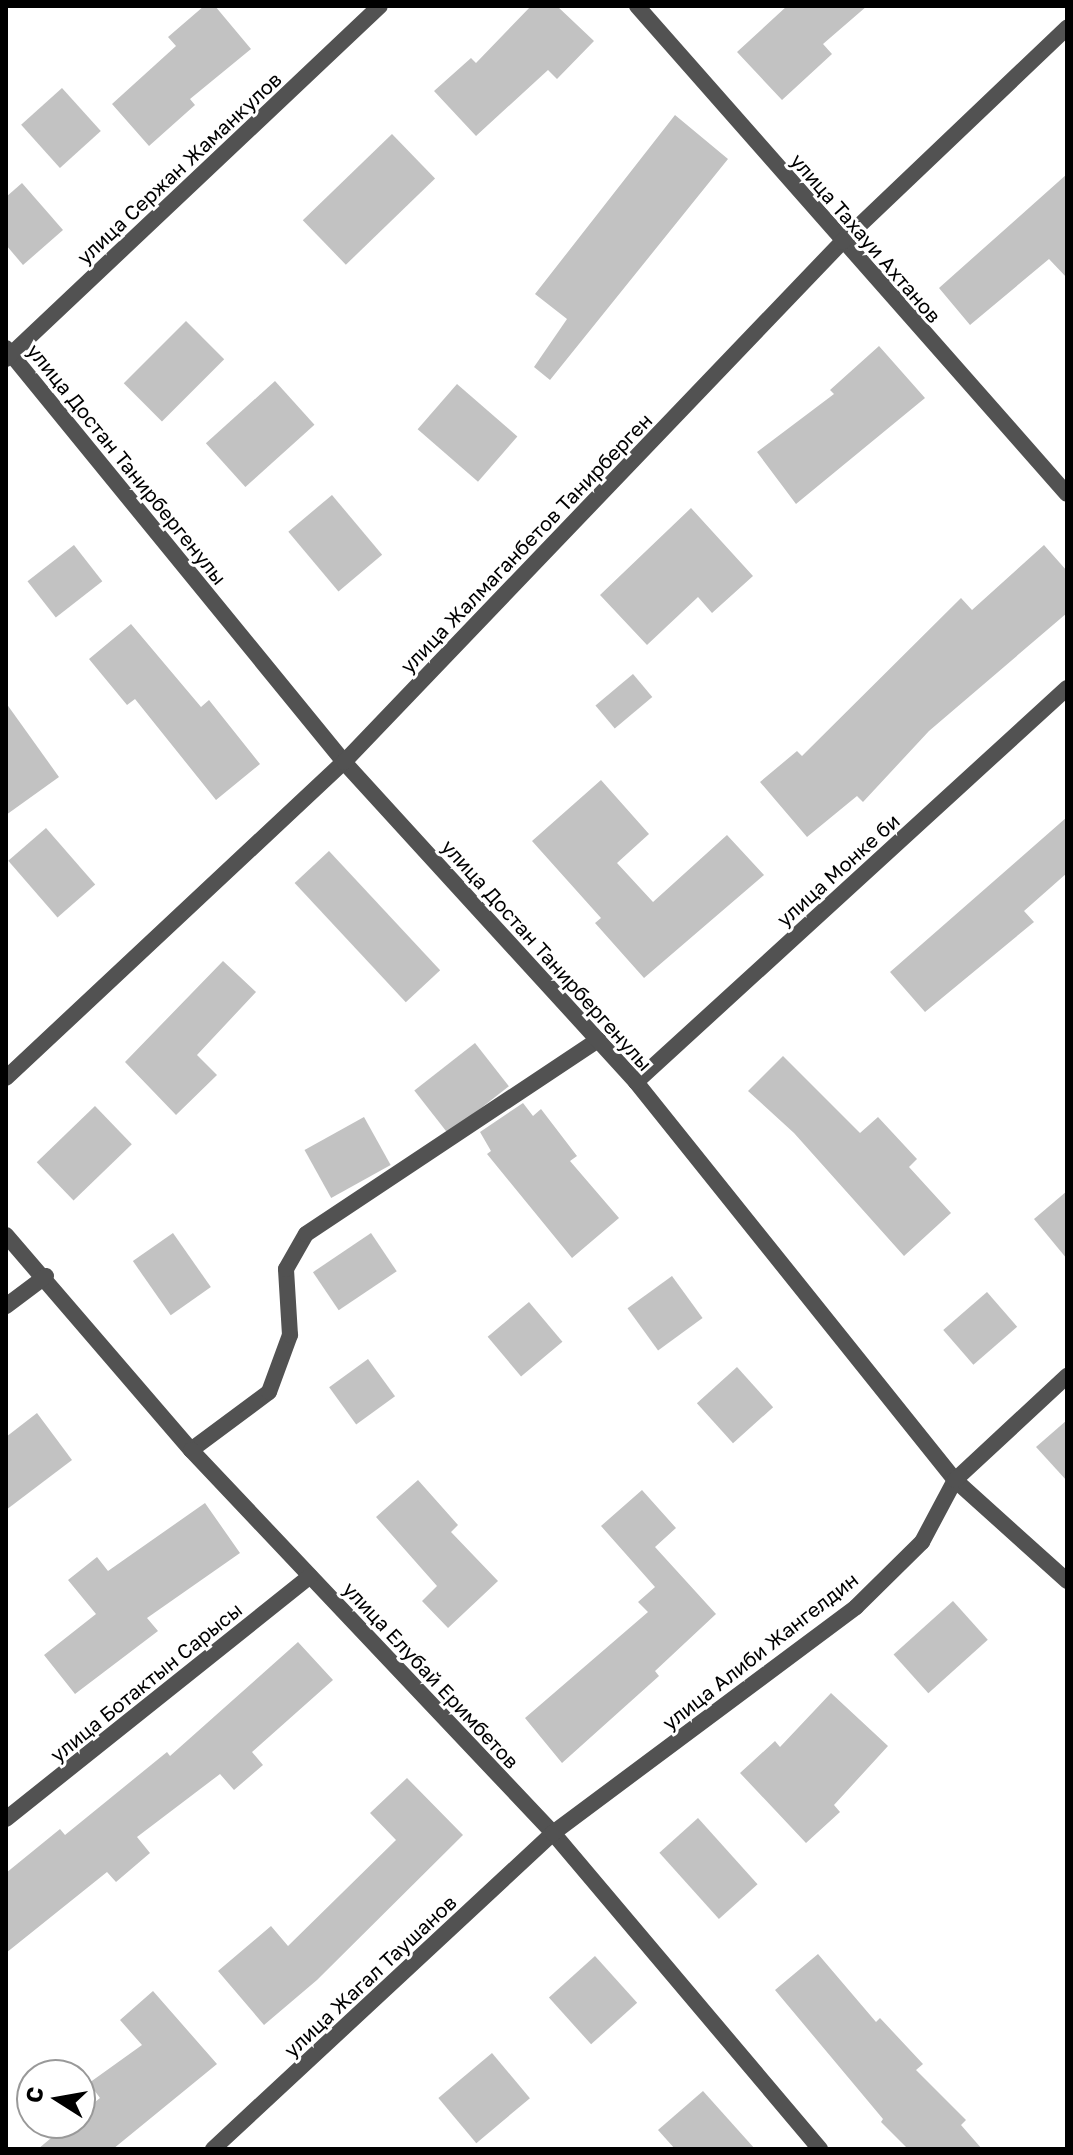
<!DOCTYPE html>
<html>
<head>
<meta charset="utf-8">
<style>
  body { margin:0 }
  #map { position:relative; width:1073px; height:2155px; overflow:hidden; background:#fff; font-family:"Golos Text",sans-serif }
  div>[style] { position:absolute }
  .building>* { inset:0; background:#c2c2c2; transform-origin:0 0 }
  .lane>* { height:16px; margin:-8px; padding:0 8px; transform-origin:8px; border-radius:8px; background:#525252 }
  .street>* { height:16px; margin:-8px; padding:0 8px; transform-origin:8px; border-radius:8px; background:#525252 }
  span { translate:-50% -50%; white-space:nowrap; text-align:center; line-height:1.15; -webkit-text-stroke:6px #fff; paint-order:stroke }
  .street-label { font-size:20px; color:#000 }
  .frame { position:absolute; inset:0; border:8px solid #000; pointer-events:none }
  .north { position:absolute; left:16px; top:2059px; width:80px; height:80px; box-sizing:border-box; background:#fff; border:2px solid #999; border-radius:50%; rotate:281deg; font-size:22px; font-weight:700; line-height:32px; text-align:center; color:#000 }
  .north::after { content:''; display:block; margin:auto; width:28px; height:36px; background:#000; clip-path:polygon(50% 0,100% 100%,50% 72%,0 100%) }
</style>
</head>
<body>
<div id="map">
  <div class="building">
    <div style="clip-path:polygon(204px 6px,215px 6px,251px 49px,190px 99px,195px 105px,149px 146px,112px 104px,176px 46px,168px 37px)"></div>
    <div style="clip-path:polygon(531px 6px,557px 6px,594px 41px,557px 79px,548px 70px,476px 136px,434px 91px,471px 58px,476px 63px)"></div>
    <div style="clip-path:polygon(787px 6px,867px 6px,823px 44px,832px 54px,782px 100px,737px 52px)"></div>
    <div style="left:62px;top:88px;width:58px;height:55px;rotate:48deg"></div>
    <div style="clip-path:polygon(675px 115px,728px 159px,550px 380px,534px 367px,567px 319px,535px 294px)"></div>
    <div style="left:392px;top:134px;width:62px;height:124px;rotate:46deg"></div>
    <div style="clip-path:polygon(1067px 174px,1067px 278px,1049px 259px,970px 325px,939px 288px)"></div>
    <div style="clip-path:polygon(22px 183px,63px 230px,23px 265px,6px 245px,6px 197px)"></div>
    <div style="left:186px;top:321px;width:54px;height:88px;rotate:45deg"></div>
    <div style="clip-path:polygon(879px 346px,925px 398px,796px 504px,757px 452px,834px 394px,830px 390px)"></div>
    <div style="left:275px;top:381px;width:59px;height:93px;rotate:48deg"></div>
    <div style="left:457px;top:384px;width:80px;height:60px;rotate:41deg"></div>
    <div style="left:332px;top:495px;width:78px;height:57px;rotate:50deg"></div>
    <div style="clip-path:polygon(691px 508px,753px 576px,712px 613px,698px 597px,647px 645px,600px 595px)"></div>
    <div style="left:74px;top:545px;width:46px;height:59px;rotate:52deg"></div>
    <div style="clip-path:polygon(1044px 545px,1067px 571px,1067px 613px,929px 731px,863px 802px,857px 796px,807px 837px,760px 782px,797px 751px,802px 756px,961px 598px,972px 610px)"></div>
    <div style="clip-path:polygon(131px 624px,201px 707px,209px 700px,260px 764px,216px 800px,135px 699px,127px 705px,89px 659px)"></div>
    <div style="left:633px;top:674px;width:30px;height:49px;rotate:50deg"></div>
    <div style="clip-path:polygon(6px 703px,59px 777px,6px 815px)"></div>
    <div style="clip-path:polygon(601px 780px,649px 834px,617px 863px,653px 902px,727px 835px,764px 875px,644px 978px,595px 923px,601px 918px,532px 841px)"></div>
    <div style="clip-path:polygon(1067px 817px,1067px 873px,1024px 911px,1034px 922px,925px 1012px,890px 972px)"></div>
    <div style="left:46px;top:828px;width:75px;height:50px;rotate:49deg"></div>
    <div style="left:329px;top:851px;width:163px;height:47px;rotate:47deg"></div>
    <div style="clip-path:polygon(223px 961px,256px 992px,197px 1055px,217px 1075px,176px 1115px,125px 1062px)"></div>
    <div style="left:475px;top:1043px;width:55px;height:77px;rotate:52deg"></div>
    <div style="clip-path:polygon(783px 1056px,860px 1133px,878px 1117px,917px 1159px,909px 1167px,951px 1213px,904px 1256px,794px 1133px,748px 1091px)"></div>
    <div style="clip-path:polygon(523px 1103px,533px 1116px,541px 1109px,577px 1156px,570px 1161px,619px 1218px,572px 1258px,487px 1154px,491px 1151px,480px 1132px)"></div>
    <div style="left:95px;top:1106px;width:53px;height:81px;rotate:46deg"></div>
    <div style="left:364px;top:1117px;width:55px;height:68px;rotate:61deg"></div>
    <div style="clip-path:polygon(1067px 1191px,1067px 1259px,1034px 1219px)"></div>
    <div style="left:173px;top:1233px;width:66px;height:49px;rotate:55deg"></div>
    <div style="left:371px;top:1233px;width:46px;height:70px;rotate:56deg"></div>
    <div style="left:672px;top:1276px;width:52px;height:55px;rotate:54deg"></div>
    <div style="left:987px;top:1292px;width:46px;height:58px;rotate:49deg"></div>
    <div style="left:529px;top:1302px;width:52px;height:54px;rotate:50deg"></div>
    <div style="left:368px;top:1359px;width:46px;height:48px;rotate:54deg"></div>
    <div style="left:737px;top:1367px;width:54px;height:54px;rotate:48deg"></div>
    <div style="clip-path:polygon(37px 1413px,72px 1460px,6px 1510px,6px 1437px)"></div>
    <div style="clip-path:polygon(1067px 1420px,1067px 1481px,1036px 1447px)"></div>
    <div style="clip-path:polygon(418px 1480px,458px 1525px,451px 1532px,498px 1581px,448px 1628px,422px 1601px,437px 1586px,376px 1517px)"></div>
    <div style="clip-path:polygon(642px 1490px,676px 1528px,655px 1547px,716px 1614px,655px 1671px,659px 1676px,562px 1763px,525px 1718px,648px 1612px,638px 1602px,655px 1587px,601px 1526px)"></div>
    <div style="clip-path:polygon(205px 1503px,240px 1553px,147px 1618px,158px 1631px,75px 1694px,44px 1655px,96px 1614px,68px 1580px,97px 1557px,108px 1571px)"></div>
    <div style="left:953px;top:1601px;width:52px;height:80px;rotate:48deg"></div>
    <div style="clip-path:polygon(298px 1642px,333px 1680px,252px 1752px,263px 1765px,234px 1790px,220px 1774px,137px 1837px,150px 1853px,116px 1882px,107px 1872px,6px 1953px,6px 1873px,60px 1829px,65px 1835px,167px 1752px,170px 1756px)"></div>
    <div style="clip-path:polygon(831px 1693px,888px 1746px,834px 1805px,840px 1812px,806px 1843px,740px 1773px,775px 1741px,780px 1747px)"></div>
    <div style="clip-path:polygon(407px 1778px,463px 1835px,317px 1980px,264px 2025px,218px 1971px,271px 1926px,288px 1946px,396px 1840px,370px 1813px)"></div>
    <div style="left:698px;top:1818px;width:89px;height:52px;rotate:48deg"></div>
    <div style="clip-path:polygon(818px 1954px,876px 2022px,880px 2018px,923px 2064px,916px 2070px,966px 2120px,961px 2125px,982px 2149px,908px 2149px,881px 2122px,883px 2119px,775px 1990px)"></div>
    <div style="left:595px;top:1956px;width:63px;height:62px;rotate:48deg"></div>
    <div style="clip-path:polygon(153px 1991px,217px 2064px,113px 2149px,38px 2149px,69px 2123px,80px 2123px,80px 2114px,100px 2098px,89px 2083px,142px 2045px,120px 2020px)"></div>
    <div style="left:492px;top:2053px;width:59px;height:70px;rotate:50deg"></div>
    <div style="clip-path:polygon(703px 2091px,755px 2149px,675px 2149px,658px 2130px)"></div>
  </div>
  <div class="lane">
    <div style="left:191px;top:1450px;width:97px;rotate:-36.6deg"></div>
    <div style="left:269px;top:1392px;width:61px;rotate:-69.8deg"></div>
    <div style="left:290px;top:1335px;width:66px;rotate:-93.5deg"></div>
    <div style="left:286px;top:1269px;width:40px;rotate:-60.3deg"></div>
    <div style="left:306px;top:1234px;width:351px;rotate:-33.6deg"></div>
  </div>
  <div class="street">
    <div style="left:637px;top:6px;width:650px;rotate:48.62deg"></div>
    <div style="left:6px;top:348px;width:534px;rotate:50.77deg"></div>
    <div style="left:344px;top:762px;width:433px;rotate:47.6deg"></div>
    <div style="left:636px;top:1082px;width:510px;rotate:51.29deg"></div>
    <div style="left:955px;top:1480px;width:151px;rotate:42deg"></div>
    <div style="left:6px;top:359px;width:514px;rotate:-43.35deg"></div>
    <div style="left:6px;top:1078px;width:463px;rotate:-43.1deg"></div>
    <div style="left:344px;top:762px;width:720px;rotate:-46.24deg"></div>
    <div style="left:842px;top:242px;width:311px;rotate:-43.6deg"></div>
    <div style="left:636px;top:1082px;width:584px;rotate:-42.43deg"></div>
    <div style="left:6px;top:1235px;width:284px;rotate:49.3deg"></div>
    <div style="left:191px;top:1450px;width:527px;rotate:46.61deg"></div>
    <div style="left:553px;top:1833px;width:414px;rotate:49.8deg"></div>
    <div style="left:6px;top:1306px;width:50px;rotate:-36.9deg"></div>
    <div style="left:6px;top:1819px;width:389px;rotate:-38.6deg"></div>
    <div style="left:213px;top:2149px;width:464px;rotate:-42.9deg"></div>
    <div style="left:553px;top:1833px;width:378px;rotate:-36.7deg"></div>
    <div style="left:856px;top:1607px;width:93px;rotate:-44.6deg"></div>
    <div style="left:922px;top:1542px;width:70px;rotate:-62deg"></div>
    <div style="left:955px;top:1480px;width:153px;rotate:-42.9deg"></div>
  </div>
  <div class="street-label">
    <span style="left:179px;top:168px;rotate:-43deg">улица Сержан Жаманкулов</span>
    <span style="left:866px;top:238px;rotate:49deg">улица Тахауи Ахтанов</span>
    <span style="left:127px;top:464px;rotate:51deg">улица Достан Танирбергенулы</span>
    <span style="left:526px;top:543px;rotate:-46deg">улица Жалмаганбетов Танирберген</span>
    <span style="left:838px;top:870px;rotate:-42deg">улица Монке би</span>
    <span style="left:547px;top:955px;rotate:48deg">улица Достан Танирбергенулы</span>
    <span style="left:760px;top:1651px;rotate:-38deg">улица Алиби Жангелдин</span>
    <span style="left:431px;top:1675px;rotate:47deg">улица Елубай Еримбетов</span>
    <span style="left:146px;top:1682px;rotate:-39deg">улица Ботактын Сарысы</span>
    <span style="left:370px;top:1976px;rotate:-43deg">улица Жагал Таушанов</span>
  </div>
  <div class="frame"></div>
  <div class="north">С</div>
</div>
</body>
</html>
